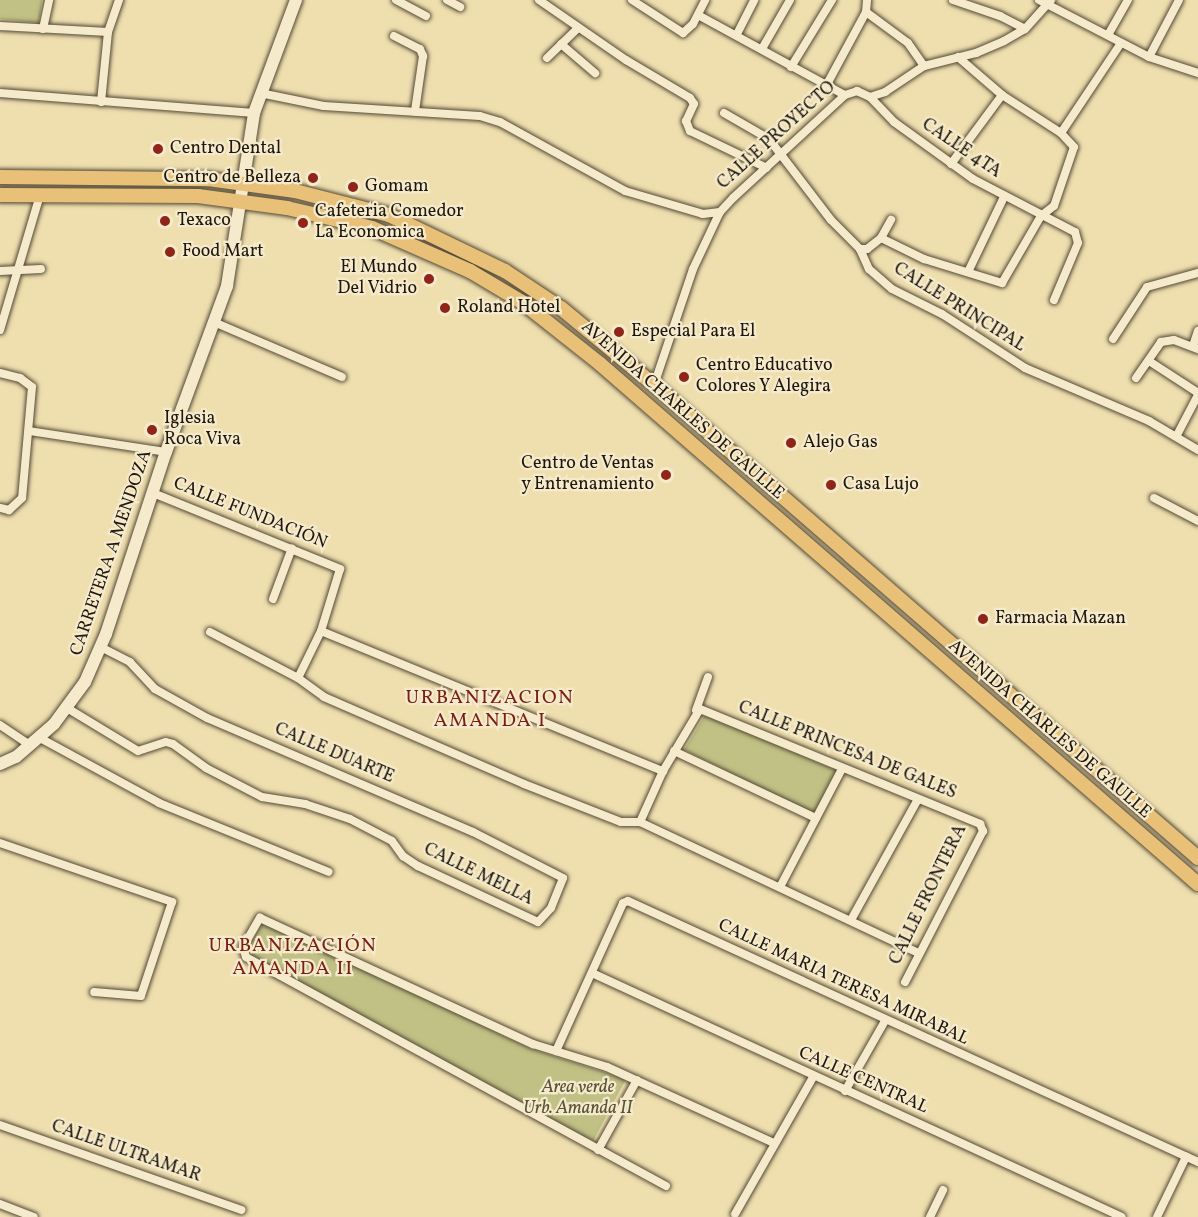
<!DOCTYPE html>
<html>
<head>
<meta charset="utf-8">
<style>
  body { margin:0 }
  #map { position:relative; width:1198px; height:1217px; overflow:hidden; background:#efdfaf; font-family:Vollkorn,serif }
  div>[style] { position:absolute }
  .green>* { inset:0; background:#c1c085 }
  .roads { filter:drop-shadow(0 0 2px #534936) drop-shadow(0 0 2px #534936) }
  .street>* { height:8px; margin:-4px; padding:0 4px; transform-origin:4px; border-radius:4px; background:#f5eacb }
  .secondary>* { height:12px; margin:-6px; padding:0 6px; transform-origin:6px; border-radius:6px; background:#f5eacb }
  .primary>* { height:14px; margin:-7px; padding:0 7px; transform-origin:7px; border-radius:7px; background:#e8c078 }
  .dots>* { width:16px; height:16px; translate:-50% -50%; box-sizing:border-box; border:3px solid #f5eacb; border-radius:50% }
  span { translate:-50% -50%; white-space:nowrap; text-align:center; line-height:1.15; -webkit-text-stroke:4.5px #f5eacb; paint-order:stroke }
  .street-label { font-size:18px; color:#1f170d }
  .poi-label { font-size:18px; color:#1f170d }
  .left { translate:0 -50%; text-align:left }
  .right { translate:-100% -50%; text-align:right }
  .park-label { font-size:18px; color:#585237; font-style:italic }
  .neighbourhood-label { font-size:20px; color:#7a1f14; letter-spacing:1.5px }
</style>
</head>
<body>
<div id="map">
  <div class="green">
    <div style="clip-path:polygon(0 0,42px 0,39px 23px,0 19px)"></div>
    <div style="clip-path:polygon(705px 715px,836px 770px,814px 814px,684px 750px)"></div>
    <div style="clip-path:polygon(264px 921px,531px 1049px,626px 1079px,591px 1145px,245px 952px)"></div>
  </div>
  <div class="roads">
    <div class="street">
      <div style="left:396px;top:0;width:34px;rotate:28deg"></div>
      <div style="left:447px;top:0;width:15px;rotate:28deg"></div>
      <div style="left:539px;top:0;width:106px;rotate:34.6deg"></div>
      <div style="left:626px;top:60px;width:74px;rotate:30.7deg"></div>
      <div style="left:690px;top:98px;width:7px;rotate:56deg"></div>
      <div style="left:694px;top:104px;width:19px;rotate:115deg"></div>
      <div style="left:686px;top:121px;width:11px;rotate:68deg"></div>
      <div style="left:690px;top:131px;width:85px;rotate:25.7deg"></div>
      <div style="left:632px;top:0;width:61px;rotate:32.9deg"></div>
      <div style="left:683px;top:33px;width:13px;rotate:-42deg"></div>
      <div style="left:693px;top:24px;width:27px;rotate:-63deg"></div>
      <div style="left:953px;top:0;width:50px;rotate:18.8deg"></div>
      <div style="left:1000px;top:16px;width:28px;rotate:27deg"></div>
      <div style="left:1039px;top:0;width:124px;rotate:27.4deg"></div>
      <div style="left:1149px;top:57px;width:52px;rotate:18.1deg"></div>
      <div style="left:866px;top:12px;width:52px;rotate:36.4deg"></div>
      <div style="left:908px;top:43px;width:28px;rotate:55deg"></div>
      <div style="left:698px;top:15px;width:167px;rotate:28.6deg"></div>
      <div style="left:0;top:26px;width:108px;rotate:3.2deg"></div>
      <div style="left:43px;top:29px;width:30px;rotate:-78deg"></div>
      <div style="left:737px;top:34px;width:38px;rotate:-63deg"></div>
      <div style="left:1108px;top:35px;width:40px;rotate:-60.3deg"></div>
      <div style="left:394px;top:36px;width:29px;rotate:27deg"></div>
      <div style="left:420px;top:49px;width:8px;rotate:67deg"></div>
      <div style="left:423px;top:56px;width:56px;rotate:98.3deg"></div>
      <div style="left:561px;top:44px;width:45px;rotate:40.5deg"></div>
      <div style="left:763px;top:47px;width:54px;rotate:-60.1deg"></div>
      <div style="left:958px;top:57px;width:58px;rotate:40.8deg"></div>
      <div style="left:1002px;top:95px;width:70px;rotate:32.8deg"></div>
      <div style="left:1149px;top:57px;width:64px;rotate:-62.2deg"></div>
      <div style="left:547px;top:58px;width:43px;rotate:-44.1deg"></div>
      <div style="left:791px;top:67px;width:79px;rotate:-58.5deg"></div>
      <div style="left:826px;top:86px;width:84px;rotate:-61.6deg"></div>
      <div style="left:866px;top:12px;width:12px;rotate:-85deg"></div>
      <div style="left:0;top:93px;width:255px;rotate:4.5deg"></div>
      <div style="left:260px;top:93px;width:65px;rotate:11.5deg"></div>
      <div style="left:324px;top:106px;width:156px;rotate:3.7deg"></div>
      <div style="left:480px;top:116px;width:21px;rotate:17deg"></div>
      <div style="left:500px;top:122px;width:143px;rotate:28.9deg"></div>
      <div style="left:625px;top:191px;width:81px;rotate:16.4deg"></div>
      <div style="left:703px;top:214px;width:17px;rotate:-7deg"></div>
      <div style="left:870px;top:97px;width:35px;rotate:46deg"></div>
      <div style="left:894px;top:122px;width:97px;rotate:35.8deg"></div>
      <div style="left:973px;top:179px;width:115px;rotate:27.5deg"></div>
      <div style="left:1075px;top:232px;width:11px;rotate:75deg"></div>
      <div style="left:1078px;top:243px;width:62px;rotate:112.8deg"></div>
      <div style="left:101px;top:102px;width:70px;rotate:-84.3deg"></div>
      <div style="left:108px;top:32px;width:34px;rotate:-71deg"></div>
      <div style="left:724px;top:113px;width:52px;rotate:30deg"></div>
      <div style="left:769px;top:139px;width:102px;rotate:52.6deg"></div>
      <div style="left:831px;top:220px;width:41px;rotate:45deg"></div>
      <div style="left:860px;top:249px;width:22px;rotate:66deg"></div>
      <div style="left:869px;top:269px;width:30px;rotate:41deg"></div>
      <div style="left:892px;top:289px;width:56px;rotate:26.6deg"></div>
      <div style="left:942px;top:314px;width:99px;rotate:33deg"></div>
      <div style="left:1025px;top:368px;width:135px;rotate:23.1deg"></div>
      <div style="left:1149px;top:421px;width:57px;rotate:30.6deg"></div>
      <div style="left:951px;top:164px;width:86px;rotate:-53.5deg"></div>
      <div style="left:881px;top:238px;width:21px;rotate:-61deg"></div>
      <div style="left:860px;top:249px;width:7px"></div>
      <div style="left:867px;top:249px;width:18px;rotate:-38deg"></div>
      <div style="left:881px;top:238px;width:48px;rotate:26deg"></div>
      <div style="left:924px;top:259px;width:82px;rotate:17.1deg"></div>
      <div style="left:1002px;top:283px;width:78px;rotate:-59.8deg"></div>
      <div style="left:1041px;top:216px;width:16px;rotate:-38deg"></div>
      <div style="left:1054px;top:206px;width:62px;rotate:-71.3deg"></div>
      <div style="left:1074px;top:147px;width:19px;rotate:-133deg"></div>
      <div style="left:1061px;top:133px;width:108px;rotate:-56.3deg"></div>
      <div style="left:0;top:271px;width:41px;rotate:-2.8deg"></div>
      <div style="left:968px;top:272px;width:83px;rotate:-64.4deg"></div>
      <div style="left:216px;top:323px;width:137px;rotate:23.2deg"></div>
      <div style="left:0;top:330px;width:141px;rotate:-73.5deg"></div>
      <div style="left:1113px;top:339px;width:62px;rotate:-56.8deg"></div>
      <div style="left:1147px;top:287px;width:53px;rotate:-15.4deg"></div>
      <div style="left:1193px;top:346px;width:16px;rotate:-72deg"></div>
      <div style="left:1149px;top:361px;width:59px;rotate:33.1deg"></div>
      <div style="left:0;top:373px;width:21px;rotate:14deg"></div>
      <div style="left:20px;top:378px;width:15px;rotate:37deg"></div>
      <div style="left:32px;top:387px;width:111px;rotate:95.1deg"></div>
      <div style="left:22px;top:498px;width:18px;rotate:137deg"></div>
      <div style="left:9px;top:510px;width:9px;rotate:-167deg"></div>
      <div style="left:1136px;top:378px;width:44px;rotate:-55.2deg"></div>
      <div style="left:1161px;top:342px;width:13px;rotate:-9deg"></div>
      <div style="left:1174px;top:340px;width:26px;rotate:21deg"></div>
      <div style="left:654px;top:385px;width:122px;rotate:-71.4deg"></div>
      <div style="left:693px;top:269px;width:63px;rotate:-64.7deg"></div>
      <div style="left:720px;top:212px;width:19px;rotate:-47deg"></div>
      <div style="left:733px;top:198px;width:152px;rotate:-42.6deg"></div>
      <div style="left:845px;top:95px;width:13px;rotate:-18deg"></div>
      <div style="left:857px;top:91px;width:14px;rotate:25deg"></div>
      <div style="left:870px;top:97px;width:16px;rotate:-18deg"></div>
      <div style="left:885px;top:92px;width:47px;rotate:-33.7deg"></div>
      <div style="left:924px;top:66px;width:54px;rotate:-14deg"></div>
      <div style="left:976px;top:53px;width:30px;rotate:-23deg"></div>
      <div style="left:1004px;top:41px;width:24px;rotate:-30deg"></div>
      <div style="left:1025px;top:29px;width:39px;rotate:-48deg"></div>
      <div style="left:29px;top:431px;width:139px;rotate:8.7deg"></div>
      <div style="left:1177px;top:435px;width:45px;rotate:-62.3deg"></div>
      <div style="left:153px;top:493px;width:202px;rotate:22.1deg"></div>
      <div style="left:340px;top:569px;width:65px;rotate:107deg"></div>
      <div style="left:321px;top:631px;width:52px;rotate:116.1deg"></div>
      <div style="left:1154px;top:498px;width:50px;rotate:27.6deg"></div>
      <div style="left:273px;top:599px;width:54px;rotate:-69.6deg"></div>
      <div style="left:321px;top:631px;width:370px;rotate:22.3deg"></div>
      <div style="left:210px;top:632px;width:99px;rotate:27.6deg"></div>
      <div style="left:298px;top:678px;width:32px;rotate:36deg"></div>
      <div style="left:324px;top:697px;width:218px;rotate:23.5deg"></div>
      <div style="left:524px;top:784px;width:104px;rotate:21.4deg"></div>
      <div style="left:621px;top:822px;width:19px"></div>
      <div style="left:640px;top:822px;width:308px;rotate:25.2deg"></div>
      <div style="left:67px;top:708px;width:83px;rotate:31.2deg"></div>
      <div style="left:138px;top:751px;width:29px;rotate:-18deg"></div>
      <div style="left:166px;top:742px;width:7px;rotate:16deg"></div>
      <div style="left:173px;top:744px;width:41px;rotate:36deg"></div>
      <div style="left:206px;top:768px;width:63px;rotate:27.4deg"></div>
      <div style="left:262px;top:797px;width:44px;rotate:9.2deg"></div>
      <div style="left:305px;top:804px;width:47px;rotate:18.4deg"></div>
      <div style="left:350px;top:819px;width:47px;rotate:27.6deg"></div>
      <div style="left:392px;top:841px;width:19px;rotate:54deg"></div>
      <div style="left:403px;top:856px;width:18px;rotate:34deg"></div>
      <div style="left:418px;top:866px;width:132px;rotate:25deg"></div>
      <div style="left:538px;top:922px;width:19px;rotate:-47deg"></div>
      <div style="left:551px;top:908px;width:32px;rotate:-68deg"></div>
      <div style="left:563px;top:878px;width:101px;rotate:-152.9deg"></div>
      <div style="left:473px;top:832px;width:289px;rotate:-156.8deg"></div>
      <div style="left:207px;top:718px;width:60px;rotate:-150.9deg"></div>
      <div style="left:155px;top:689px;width:37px;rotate:-133deg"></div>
      <div style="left:130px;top:662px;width:33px;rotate:-153deg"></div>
      <div style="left:696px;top:710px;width:35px;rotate:-70deg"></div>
      <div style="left:0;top:725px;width:37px;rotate:34deg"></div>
      <div style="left:40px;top:738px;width:136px;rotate:28.6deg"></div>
      <div style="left:159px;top:803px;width:183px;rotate:22.1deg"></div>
      <div style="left:674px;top:751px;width:157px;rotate:25.3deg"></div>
      <div style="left:640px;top:822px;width:56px;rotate:-65.7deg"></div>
      <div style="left:663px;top:771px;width:72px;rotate:-59.2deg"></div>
      <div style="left:700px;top:709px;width:303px;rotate:22.3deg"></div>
      <div style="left:980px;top:824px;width:8px;rotate:67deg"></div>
      <div style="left:983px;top:831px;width:170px;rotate:117.3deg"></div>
      <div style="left:0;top:843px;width:182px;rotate:18.9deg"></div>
      <div style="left:172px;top:902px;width:99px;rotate:108.3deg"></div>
      <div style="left:141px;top:996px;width:47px;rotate:-175.1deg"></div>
      <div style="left:780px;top:887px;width:133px;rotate:-62.3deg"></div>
      <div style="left:851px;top:920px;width:138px;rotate:-61deg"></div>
      <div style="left:592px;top:973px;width:583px;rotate:24.72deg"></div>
      <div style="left:556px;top:1051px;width:162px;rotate:-65.6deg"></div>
      <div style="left:623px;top:903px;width:5px;rotate:-22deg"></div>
      <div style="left:628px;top:901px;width:627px;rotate:24.6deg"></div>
      <div style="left:845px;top:1091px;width:81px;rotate:-60.3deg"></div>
      <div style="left:0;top:1125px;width:256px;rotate:19.4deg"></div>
      <div style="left:598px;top:1150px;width:80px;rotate:-60.9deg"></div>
      <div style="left:666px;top:1186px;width:478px;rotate:-151.4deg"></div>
      <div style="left:246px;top:957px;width:10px;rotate:-107deg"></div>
      <div style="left:243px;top:947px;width:34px;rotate:-60deg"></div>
      <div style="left:260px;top:918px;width:301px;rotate:24.8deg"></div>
      <div style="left:533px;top:1044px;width:77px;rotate:17.3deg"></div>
      <div style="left:607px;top:1067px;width:183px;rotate:24.5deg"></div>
      <div style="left:0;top:1204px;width:36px;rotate:21deg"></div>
      <div style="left:735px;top:1214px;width:158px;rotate:-60.3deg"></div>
      <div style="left:930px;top:1217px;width:30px;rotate:-64deg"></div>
      <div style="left:1157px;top:1217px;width:67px;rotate:-64.2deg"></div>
    </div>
    <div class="secondary">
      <div style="left:0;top:764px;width:17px;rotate:-24deg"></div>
      <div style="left:16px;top:757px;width:50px;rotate:-41deg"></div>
      <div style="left:54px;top:724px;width:52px;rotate:-53.6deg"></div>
      <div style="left:85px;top:682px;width:52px;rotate:-66.4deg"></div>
      <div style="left:106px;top:634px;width:192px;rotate:-71.8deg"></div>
      <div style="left:166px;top:452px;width:177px;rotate:-69.8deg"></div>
      <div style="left:227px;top:286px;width:175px;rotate:-81.1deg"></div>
      <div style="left:254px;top:113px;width:121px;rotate:-69.6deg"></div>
    </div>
    <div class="primary">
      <div style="left:0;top:177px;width:208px;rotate:0.6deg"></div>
      <div style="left:208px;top:179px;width:88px;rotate:7.9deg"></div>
      <div style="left:295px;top:191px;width:97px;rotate:14.3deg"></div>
      <div style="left:389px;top:215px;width:129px;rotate:25.8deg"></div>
      <div style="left:505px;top:271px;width:67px;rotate:33.5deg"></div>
      <div style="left:561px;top:308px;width:121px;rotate:39.6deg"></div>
      <div style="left:654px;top:385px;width:721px;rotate:41.01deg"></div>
      <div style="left:0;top:195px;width:198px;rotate:0.3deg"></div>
      <div style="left:198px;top:196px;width:90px;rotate:7.7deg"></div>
      <div style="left:287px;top:208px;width:87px;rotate:13.2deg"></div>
      <div style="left:372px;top:228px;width:107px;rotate:23.7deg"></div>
      <div style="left:470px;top:271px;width:61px;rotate:30.8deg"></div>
      <div style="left:522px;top:302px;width:98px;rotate:38.4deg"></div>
      <div style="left:599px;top:363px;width:794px;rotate:41.02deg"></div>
    </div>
  </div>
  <div class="dots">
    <div style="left:158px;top:149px;background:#8f2418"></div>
    <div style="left:313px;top:178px;background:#8f2418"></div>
    <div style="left:353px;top:187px;background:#8f2418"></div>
    <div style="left:165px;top:221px;background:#8f2418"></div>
    <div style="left:303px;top:223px;background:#8f2418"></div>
    <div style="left:170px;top:252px;background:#8f2418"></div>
    <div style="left:429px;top:279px;background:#8f2418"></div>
    <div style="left:445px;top:308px;background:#8f2418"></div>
    <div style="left:619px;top:332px;background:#8f2418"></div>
    <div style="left:684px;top:377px;background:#8f2418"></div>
    <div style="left:152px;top:430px;background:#8f2418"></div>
    <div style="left:791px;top:443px;background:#8f2418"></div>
    <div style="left:666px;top:475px;background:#8f2418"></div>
    <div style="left:831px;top:485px;background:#8f2418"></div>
    <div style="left:983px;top:619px;background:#8f2418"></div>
  </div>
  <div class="street-label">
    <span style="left:777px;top:136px;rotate:-42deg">CALLE PROYECTO</span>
    <span style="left:961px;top:149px;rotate:34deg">CALLE 4TA</span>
    <span style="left:959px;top:308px;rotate:32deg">CALLE PRINCIPAL</span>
    <span style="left:682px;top:411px;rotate:41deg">AVENIDA CHARLES DE GAULLE</span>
    <span style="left:250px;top:514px;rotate:22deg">CALLE FUNDACIÓN</span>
    <span style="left:112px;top:553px;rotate:-71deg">CARRETERA A MENDOZA</span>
    <span style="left:1049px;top:730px;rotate:41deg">AVENIDA CHARLES DE GAULLE</span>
    <span style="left:847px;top:751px;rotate:22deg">CALLE PRINCESA DE GALES</span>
    <span style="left:334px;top:754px;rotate:23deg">CALLE DUARTE</span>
    <span style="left:478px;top:875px;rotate:26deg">CALLE MELLA</span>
    <span style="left:929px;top:895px;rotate:-64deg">CALLE FRONTERA</span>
    <span style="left:843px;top:983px;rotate:25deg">CALLE MARIA TERESA MIRABAL</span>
    <span style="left:863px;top:1081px;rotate:24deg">CALLE CENTRAL</span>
    <span style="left:126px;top:1152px;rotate:19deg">CALLE ULTRAMAR</span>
  </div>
  <div class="poi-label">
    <span class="left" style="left:170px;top:149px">Centro Dental</span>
    <span class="right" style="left:301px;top:178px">Centro de Belleza</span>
    <span class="left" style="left:365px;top:187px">Gomam</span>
    <span class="left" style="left:315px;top:223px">Cafeteria Comedor<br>La Economica</span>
    <span class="left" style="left:177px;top:221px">Texaco</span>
    <span class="left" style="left:182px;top:252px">Food Mart</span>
    <span class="right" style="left:417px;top:279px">El Mundo<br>Del Vidrio</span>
    <span class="left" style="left:457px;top:308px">Roland Hotel</span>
    <span class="left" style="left:631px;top:332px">Especial Para El</span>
    <span class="left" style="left:696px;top:377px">Centro Educativo<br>Colores Y Alegira</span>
    <span class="left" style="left:164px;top:430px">Iglesia<br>Roca Viva</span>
    <span class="left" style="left:803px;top:443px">Alejo Gas</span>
    <span class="right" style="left:654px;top:475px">Centro de Ventas<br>y Entrenamiento</span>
    <span class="left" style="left:843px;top:485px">Casa Lujo</span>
    <span class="left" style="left:995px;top:619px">Farmacia Mazan</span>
  </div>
  <div class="park-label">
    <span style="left:578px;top:1099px">Area verde<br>Urb. Amanda II</span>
  </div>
  <div class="neighbourhood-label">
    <span style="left:490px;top:710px">URBANIZACION<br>AMANDA I</span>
    <span style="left:293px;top:958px">URBANIZACIÓN<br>AMANDA II</span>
  </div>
</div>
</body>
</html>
